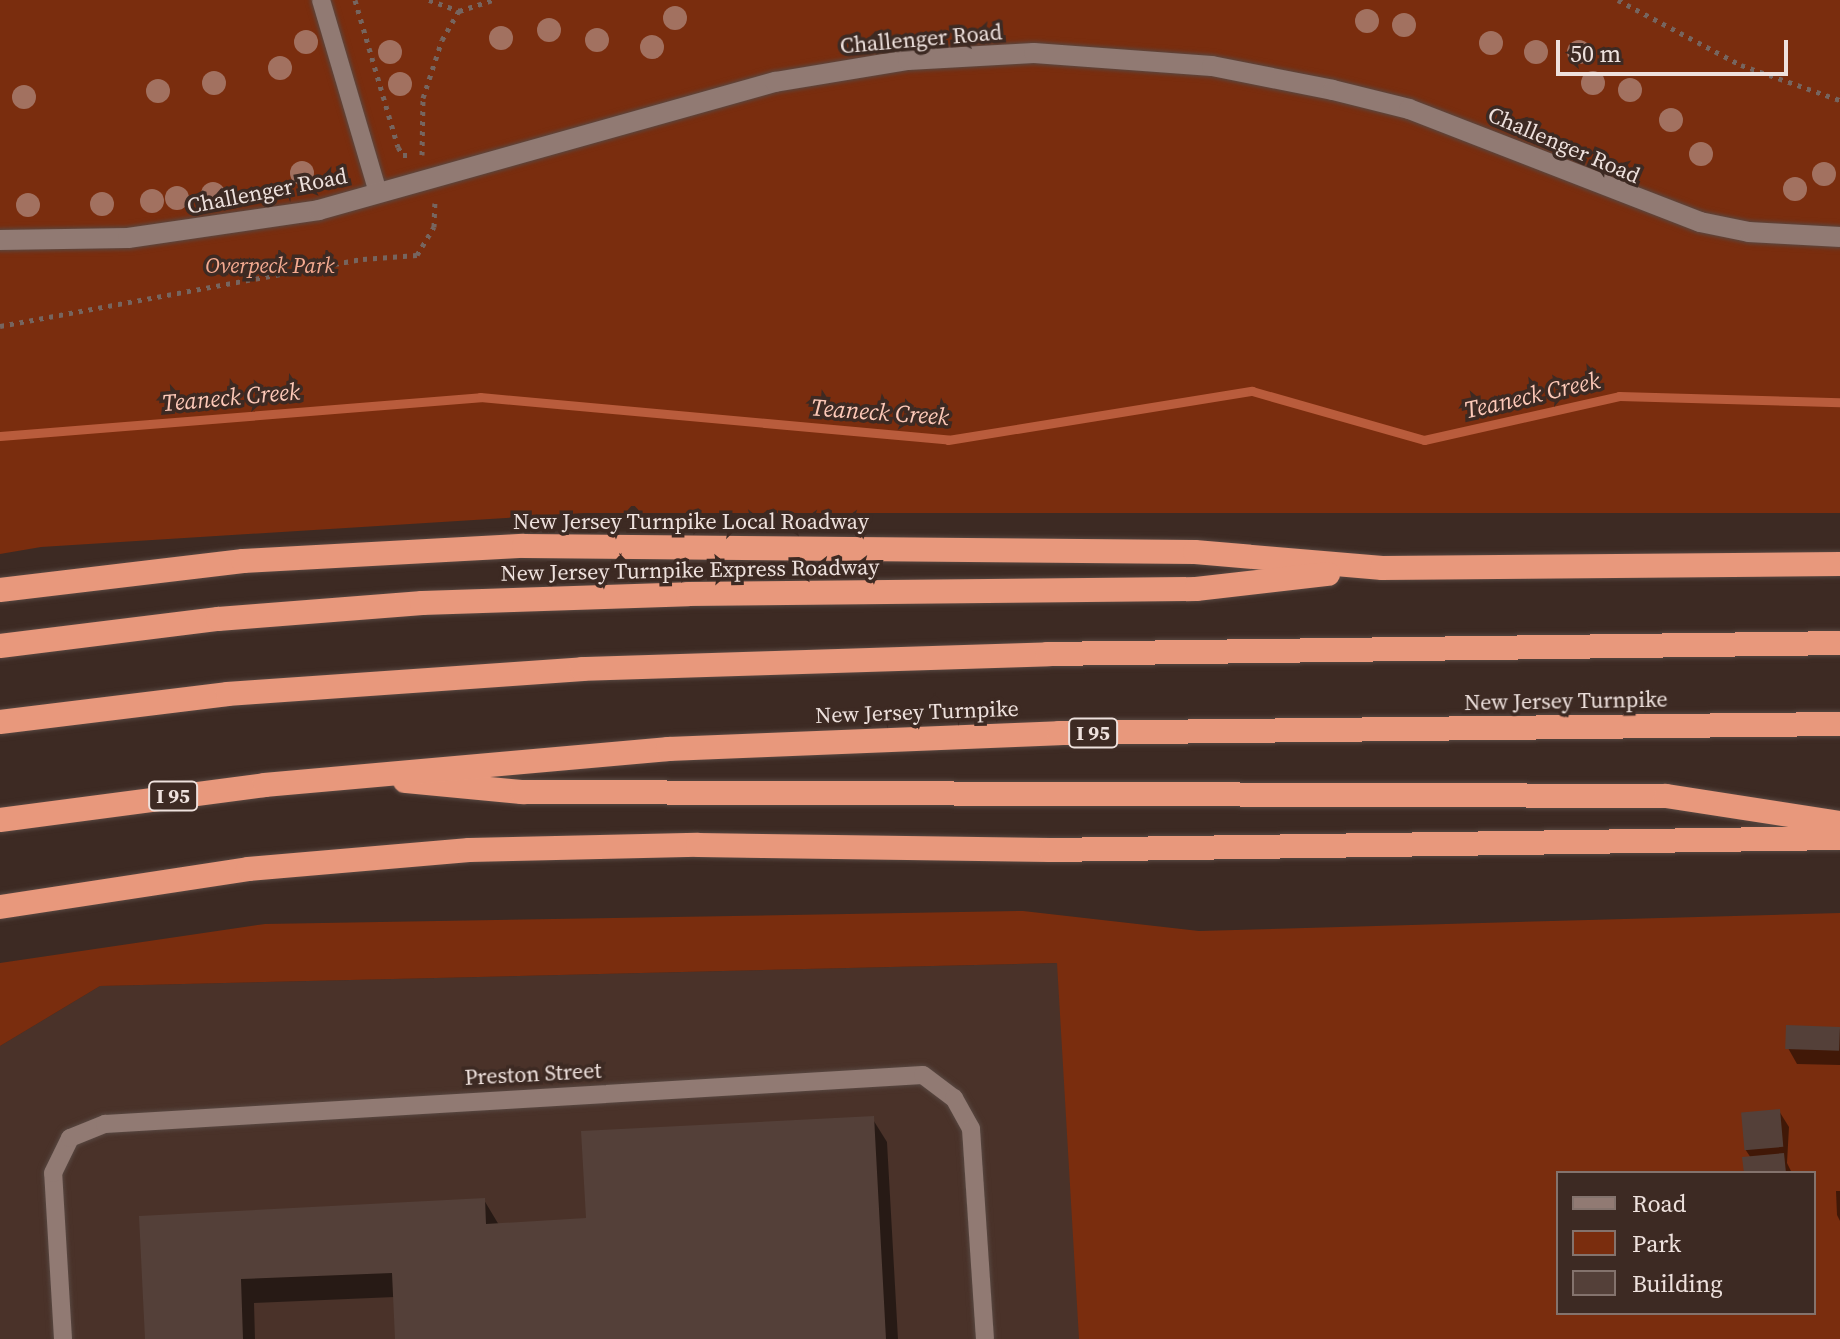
<!DOCTYPE html>
<html>
<head>
<meta charset="utf-8">
<style>
  body { margin:0 }
  #map { position:relative; width:1840px; height:1339px; overflow:hidden; background:#3d2a23; font-family:"Source Serif 4",serif }
  div>[style] { position:absolute }
  .built>* { inset:0; background:#4a3229 }
  .green>* { inset:0; background:#7a2d0e }
  .shadow>* { inset:0; background:#0007 }
  .stream>* { height:9px; margin:-4.5px; padding:0 4.5px; transform-origin:4.5px; border-radius:4.5px; background:#b95c3c }
  .building>* { inset:0; background:#544039; transform-origin:0 0 }
  .path>* { height:5px; margin-top:-2.5px; transform-origin:0; background:repeating-linear-gradient(90deg,#76655f 0 4px,transparent 0 10px) }
  .roads { filter:drop-shadow(0 0 2px #584842) drop-shadow(0 0 2px #584842) }
  .service>* { height:18px; margin:-9px; padding:0 9px; transform-origin:9px; border-radius:9px; background:#917a73 }
  .tertiary>* { height:20px; margin:-10px; padding:0 10px; transform-origin:10px; border-radius:10px; background:#917a73 }
  .motorway>* { height:24px; margin:-12px; padding:0 12px; transform-origin:12px; border-radius:12px; background:#e8987c }
  .trees>* { width:24px; height:24px; margin:-12px; border-radius:50%; background:#a27160 }
  span { translate:-50% -50%; white-space:nowrap; text-align:center; line-height:1.15; -webkit-text-stroke:7px #3d2a23; paint-order:stroke }
  .shield-label span { padding:2px 6px; background:#3d2a23; border:2px solid; border-radius:6px; -webkit-text-stroke-width:0 }
  .shield-label { font-size:20px; color:#eee1dd; font-weight:700 }
  .street-label { font-size:22px; color:#eee1dd }
  .park-label { font-size:22px; color:#f5ab91; font-style:italic }
  .water-label { font-size:24px; color:#fdc9b8; font-style:italic }
  .legend { position:absolute; left:1556px; top:1171px; width:260px; height:144px; box-sizing:border-box; background:#3d2a23; border:2px solid #84736d; margin:0; padding:10px 14px; list-style:none; font-size:24px; color:#eee1dd }
  .legend li { display:flex; align-items:center; gap:16px; height:40px }
  .legend b { width:40px; border:2px solid #84736d }
  .scale { position:absolute; left:1556px; top:40px; width:232px; height:36px; box-sizing:border-box; border:4px solid #eee1dd; border-top:0; padding-left:10px; font-size:24px; line-height:28px; white-space:nowrap; color:#eee1dd; -webkit-text-stroke:6px #3d2a23; paint-order:stroke }
</style>
</head>
<body>
<div id="map">
  <div class="built">
    <div style="clip-path:polygon(evenodd,1840px 954px,1840px 1339px,0 1339px,0 1046px,100px 986px,1057px 963px,1840px 954px,1558px 1173px,1814px 1173px,1814px 1313px,1558px 1313px,1558px 1173px)"></div>
  </div>
  <div class="green">
    <div style="clip-path:polygon(0 0,1840px 0,1840px 513px,584px 513px,41px 547px,0 554px)"></div>
    <div style="clip-path:polygon(evenodd,1023px 911px,1199px 931px,1840px 913px,1840px 1339px,1079px 1339px,1057px 963px,100px 986px,0 1046px,0 963px,265px 924px,1023px 911px,1558px 1173px,1814px 1173px,1814px 1313px,1558px 1313px,1558px 1173px)"></div>
  </div>
  <div class="shadow">
    <div style="clip-path:polygon(1840px 1029px,1840px 1065px,1797px 1064px,1788px 1048px)"></div>
    <div style="clip-path:polygon(1779px 1111px,1789px 1127px,1787px 1163px,1792px 1173px,1746px 1173px,1751px 1158px,1745px 1149px)"></div>
    <div style="clip-path:polygon(872px 1118px,887px 1142px,898px 1339px,396px 1339px,395px 1297px,254px 1303px,255px 1339px,147px 1339px,141px 1218px,484px 1200px,499px 1225px,588px 1220px)"></div>
    <div style="clip-path:polygon(1836px 1191px,1840px 1191px,1840px 1221px,1837px 1215px)"></div>
  </div>
  <div class="stream">
    <div style="left:0;top:436px;width:482px;rotate:-4.6deg"></div>
    <div style="left:480px;top:397px;width:470px;rotate:5.2deg"></div>
    <div style="left:948px;top:440px;width:308px;rotate:-9.2deg"></div>
    <div style="left:1252px;top:391px;width:179px;rotate:15.9deg"></div>
    <div style="left:1424px;top:440px;width:200px;rotate:-12.7deg"></div>
    <div style="left:1619px;top:396px;width:221px;rotate:1.6deg"></div>
  </div>
  <div class="building">
    <div style="left:1786px;top:1025px;width:54px;height:24px;rotate:2deg"></div>
    <div style="left:1780px;top:1109px;width:38px;height:39px;rotate:85deg"></div>
    <div style="clip-path:polygon(874px 1116px,886px 1339px,395px 1339px,392px 1273px,241px 1279px,243px 1339px,145px 1339px,139px 1216px,485px 1198px,486px 1224px,586px 1218px,581px 1131px)"></div>
    <div style="clip-path:polygon(1784px 1153px,1786px 1173px,1744px 1173px,1742px 1157px)"></div>
  </div>
  <div class="path">
    <div style="left:355px;top:0;width:153px;rotate:73.7deg"></div>
    <div style="left:398px;top:147px;width:9px;rotate:58deg"></div>
    <div style="left:403px;top:155px;width:10px"></div>
    <div style="left:429px;top:0;width:32px;rotate:20deg"></div>
    <div style="left:1618px;top:0;width:139px;rotate:27.9deg"></div>
    <div style="left:1741px;top:65px;width:105px;rotate:19.5deg"></div>
    <div style="left:422px;top:155px;width:57px;rotate:-89deg"></div>
    <div style="left:423px;top:98px;width:61px;rotate:-71.9deg"></div>
    <div style="left:442px;top:40px;width:34px;rotate:-60deg"></div>
    <div style="left:459px;top:11px;width:35px;rotate:-18deg"></div>
    <div style="left:0;top:326px;width:369px;rotate:-10.5deg"></div>
    <div style="left:363px;top:259px;width:54px;rotate:-4.2deg"></div>
    <div style="left:417px;top:255px;width:33px;rotate:-59deg"></div>
    <div style="left:434px;top:227px;width:24px;rotate:-88deg"></div>
  </div>
  <div class="roads">
    <div class="service">
      <div style="left:321px;top:0;width:201px;rotate:73.5deg"></div>
      <div style="left:63px;top:1339px;width:166px;rotate:-93.4deg"></div>
      <div style="left:53px;top:1173px;width:39px;rotate:-64deg"></div>
      <div style="left:70px;top:1138px;width:38px;rotate:-22deg"></div>
      <div style="left:105px;top:1124px;width:819px;rotate:-3.43deg"></div>
      <div style="left:923px;top:1075px;width:39px;rotate:37deg"></div>
      <div style="left:954px;top:1098px;width:35px;rotate:61deg"></div>
      <div style="left:971px;top:1129px;width:210px;rotate:86.2deg"></div>
    </div>
    <div class="tertiary">
      <div style="left:0;top:240px;width:128px;rotate:-0.9deg"></div>
      <div style="left:128px;top:238px;width:193px;rotate:-8.3deg"></div>
      <div style="left:319px;top:210px;width:474px;rotate:-15.7deg"></div>
      <div style="left:775px;top:82px;width:135px;rotate:-9.4deg"></div>
      <div style="left:908px;top:60px;width:126px;rotate:-3.2deg"></div>
      <div style="left:1034px;top:53px;width:178px;rotate:4.2deg"></div>
      <div style="left:1212px;top:66px;width:123px;rotate:11.2deg"></div>
      <div style="left:1333px;top:90px;width:78px;rotate:14deg"></div>
      <div style="left:1409px;top:109px;width:312px;rotate:21.2deg"></div>
      <div style="left:1700px;top:222px;width:50px;rotate:11.5deg"></div>
      <div style="left:1749px;top:232px;width:91px;rotate:3.1deg"></div>
    </div>
    <div class="motorway">
      <div style="left:0;top:590px;width:245px;rotate:-6.8deg"></div>
      <div style="left:243px;top:561px;width:281px;rotate:-3.1deg"></div>
      <div style="left:524px;top:546px;width:671px;rotate:0.51deg"></div>
      <div style="left:1195px;top:552px;width:188px;rotate:4.9deg"></div>
      <div style="left:1382px;top:568px;width:458px;rotate:-0.5deg"></div>
      <div style="left:0;top:646px;width:220px;rotate:-7.1deg"></div>
      <div style="left:218px;top:619px;width:205px;rotate:-4.5deg"></div>
      <div style="left:422px;top:603px;width:266px;rotate:-1.9deg"></div>
      <div style="left:688px;top:594px;width:508px;rotate:-0.56deg"></div>
      <div style="left:1196px;top:589px;width:133px;rotate:-6.5deg"></div>
      <div style="left:0;top:722px;width:230px;rotate:-7deg"></div>
      <div style="left:228px;top:694px;width:355px;rotate:-4deg"></div>
      <div style="left:582px;top:669px;width:465px;rotate:-1.8deg"></div>
      <div style="left:1047px;top:654px;width:793px;rotate:-0.79deg"></div>
      <div style="left:405px;top:781px;width:118px;rotate:5.4deg"></div>
      <div style="left:522px;top:792px;width:1144px;rotate:0.2deg"></div>
      <div style="left:1666px;top:796px;width:176px;rotate:8.8deg"></div>
      <div style="left:0;top:820px;width:267px;rotate:-7.5deg"></div>
      <div style="left:265px;top:785px;width:405px;rotate:-5.1deg"></div>
      <div style="left:668px;top:749px;width:391px;rotate:-2.3deg"></div>
      <div style="left:1059px;top:733px;width:781px;rotate:-0.66deg"></div>
      <div style="left:0;top:907px;width:251px;rotate:-8.7deg"></div>
      <div style="left:248px;top:869px;width:222px;rotate:-4.9deg"></div>
      <div style="left:469px;top:850px;width:229px;rotate:-1.3deg"></div>
      <div style="left:698px;top:845px;width:352px;rotate:0.8deg"></div>
      <div style="left:1050px;top:850px;width:790px;rotate:-0.87deg"></div>
    </div>
  </div>
  <div class="trees">
    <div style="left:675px;top:18px"></div>
    <div style="left:1367px;top:21px"></div>
    <div style="left:1404px;top:25px"></div>
    <div style="left:549px;top:30px"></div>
    <div style="left:501px;top:38px"></div>
    <div style="left:597px;top:40px"></div>
    <div style="left:306px;top:42px"></div>
    <div style="left:1491px;top:43px"></div>
    <div style="left:652px;top:47px"></div>
    <div style="left:390px;top:52px"></div>
    <div style="left:1536px;top:52px"></div>
    <div style="left:1579px;top:52px"></div>
    <div style="left:280px;top:68px"></div>
    <div style="left:214px;top:83px"></div>
    <div style="left:1593px;top:83px"></div>
    <div style="left:400px;top:84px"></div>
    <div style="left:1630px;top:90px"></div>
    <div style="left:158px;top:91px"></div>
    <div style="left:24px;top:97px"></div>
    <div style="left:1671px;top:120px"></div>
    <div style="left:1701px;top:154px"></div>
    <div style="left:302px;top:173px"></div>
    <div style="left:1824px;top:174px"></div>
    <div style="left:1795px;top:189px"></div>
    <div style="left:213px;top:194px"></div>
    <div style="left:177px;top:198px"></div>
    <div style="left:152px;top:201px"></div>
    <div style="left:102px;top:204px"></div>
    <div style="left:28px;top:205px"></div>
  </div>
  <div class="shield-label">
    <span style="left:1093px;top:733px">I 95</span>
    <span style="left:173px;top:796px">I 95</span>
  </div>
  <div class="street-label">
    <span style="left:921px;top:39px;rotate:-5deg">Challenger Road</span>
    <span style="left:1564px;top:145px;rotate:23deg">Challenger Road</span>
    <span style="left:267px;top:191px;rotate:-11deg">Challenger Road</span>
    <span style="left:691px;top:522px">New Jersey Turnpike Local Roadway</span>
    <span style="left:690px;top:570px;rotate:-1deg">New Jersey Turnpike Express Roadway</span>
    <span style="left:1566px;top:701px;rotate:-1deg">New Jersey Turnpike</span>
    <span style="left:917px;top:712px;rotate:-2deg">New Jersey Turnpike</span>
    <span style="left:533px;top:1074px;rotate:-3deg">Preston Street</span>
  </div>
  <div class="park-label">
    <span style="left:270px;top:266px">Overpeck Park</span>
  </div>
  <div class="water-label">
    <span style="left:1532px;top:395px;rotate:-13deg">Teaneck Creek</span>
    <span style="left:231px;top:397px;rotate:-5deg">Teaneck Creek</span>
    <span style="left:880px;top:412px;rotate:4deg">Teaneck Creek</span>
  </div>
  <ul class="legend">
  <li><b style="height:10px;background:#917a73"></b>Road</li>
  <li><b style="height:22px;background:#7a2d0e"></b>Park</li>
  <li><b style="height:22px;background:#544039"></b>Building</li>
  </ul>
  <div class="scale">50 m</div>
</div>
</body>
</html>
